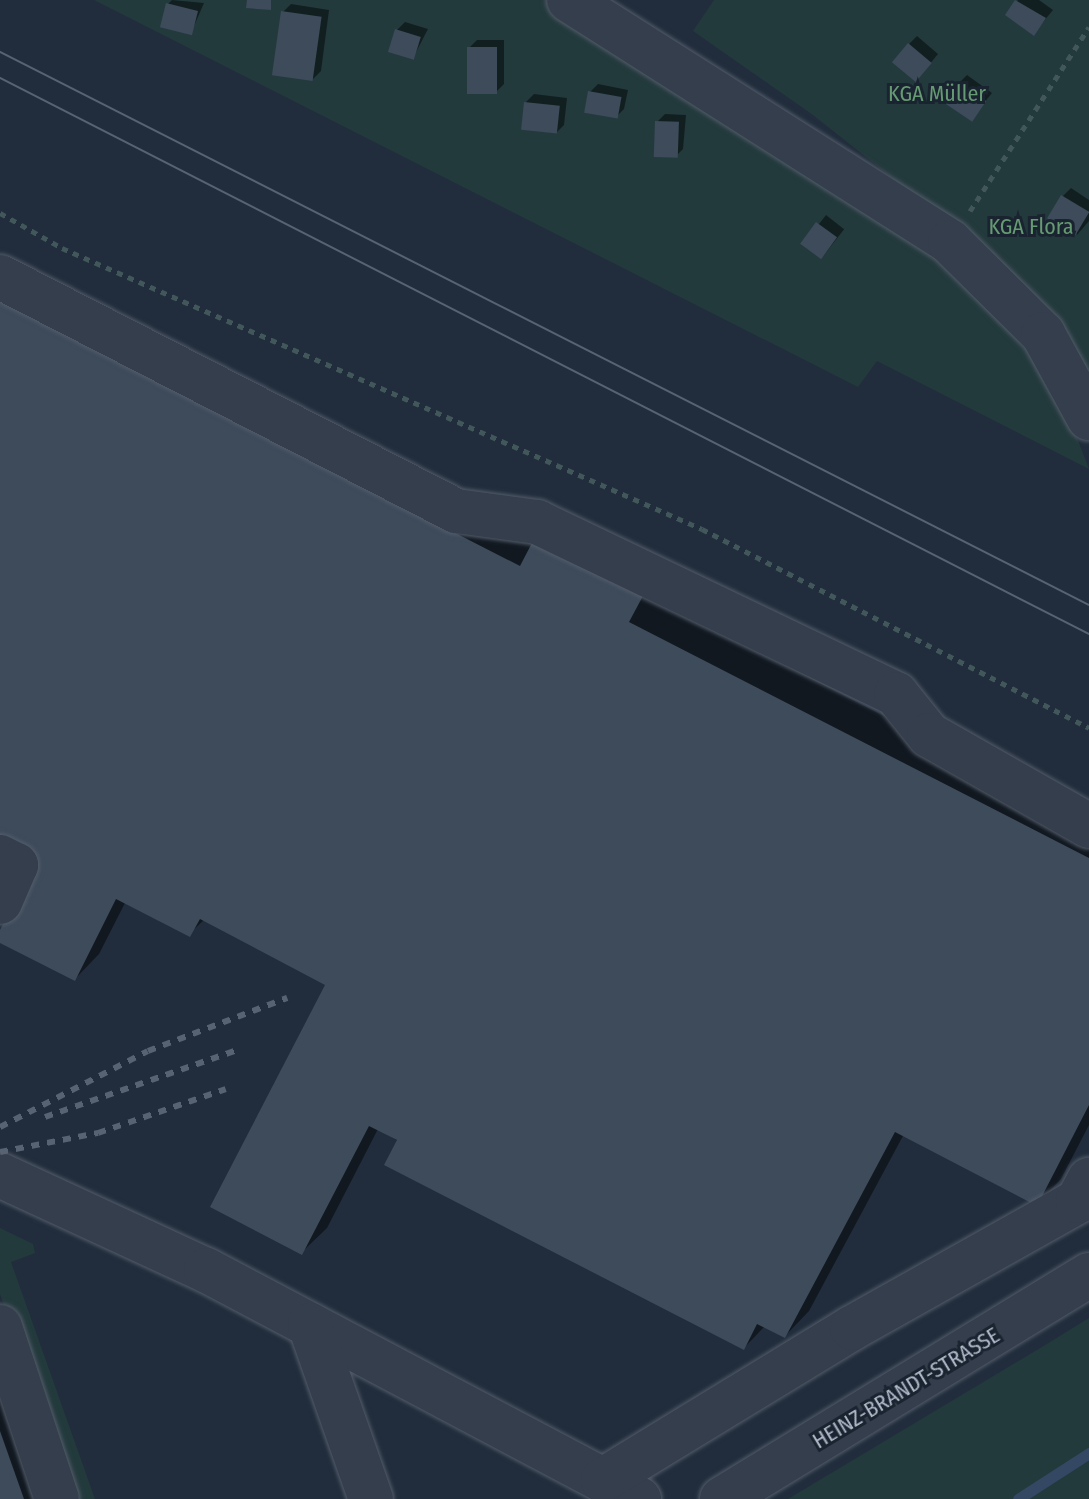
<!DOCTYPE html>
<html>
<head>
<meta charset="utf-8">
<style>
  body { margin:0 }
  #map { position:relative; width:1089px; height:1499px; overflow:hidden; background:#212d3c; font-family:"Fira Sans Condensed",sans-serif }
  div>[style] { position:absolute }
  .green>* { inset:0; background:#233a3d }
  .shadow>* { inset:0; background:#0007; transform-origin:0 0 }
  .stream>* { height:11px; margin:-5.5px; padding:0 5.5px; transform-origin:5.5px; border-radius:5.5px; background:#344864 }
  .building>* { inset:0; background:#3d4b5b; transform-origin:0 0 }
  .path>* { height:5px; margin-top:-2.5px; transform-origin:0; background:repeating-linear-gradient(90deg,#41575a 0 6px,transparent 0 12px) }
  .roads { filter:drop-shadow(0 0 2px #535c6a) drop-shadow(0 0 2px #535c6a) }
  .minor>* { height:44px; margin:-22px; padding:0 22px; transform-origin:22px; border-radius:22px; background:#353e4c }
  .tram>* { height:2px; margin:-1px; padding:0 1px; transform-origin:1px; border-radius:1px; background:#576273 }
  .rail>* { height:6px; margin-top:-3px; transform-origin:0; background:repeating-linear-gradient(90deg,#576273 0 8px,transparent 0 16px) }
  span { translate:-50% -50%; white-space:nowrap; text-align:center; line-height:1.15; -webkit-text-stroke:6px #1a2431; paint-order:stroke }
  .park-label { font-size:22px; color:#669a72 }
  .street-label { font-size:22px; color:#b0b9c8 }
</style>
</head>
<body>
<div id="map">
  <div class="green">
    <div style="clip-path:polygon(94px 0,545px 0,936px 246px,1057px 386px,1089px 469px,877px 361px,858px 387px)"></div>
    <div style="clip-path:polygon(714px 0,1089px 0,1089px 394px,959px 231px,813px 115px,693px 31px)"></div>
    <div style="clip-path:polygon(0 1228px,33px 1244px,35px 1253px,11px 1262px,95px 1499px,71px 1499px,0 1294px)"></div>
    <div style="clip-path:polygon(1089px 1318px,1089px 1499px,788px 1499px,1042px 1347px)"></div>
  </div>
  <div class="shadow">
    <div style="clip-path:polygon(172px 0,204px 3px,191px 33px,168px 4px)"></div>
    <div style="clip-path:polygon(1018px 0,1039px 0,1053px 10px,1034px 33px,1007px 15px)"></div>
    <div style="clip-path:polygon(291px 4px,329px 10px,321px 71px,313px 79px,283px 12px)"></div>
    <div style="clip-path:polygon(405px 22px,428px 29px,413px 58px,397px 30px)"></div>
    <div style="clip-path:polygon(917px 36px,938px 54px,924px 71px,909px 44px)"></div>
    <div style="clip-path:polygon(477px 40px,504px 40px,504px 84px,496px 92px,469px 48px)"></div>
    <div style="clip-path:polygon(967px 75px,992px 93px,971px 119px,959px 83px)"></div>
    <div style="clip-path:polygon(598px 84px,628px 90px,624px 109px,616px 117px,590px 92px)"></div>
    <div style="clip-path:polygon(534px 94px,567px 98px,564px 125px,556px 133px,526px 102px)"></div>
    <div style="clip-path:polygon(665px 114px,686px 115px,683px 149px,675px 157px,657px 122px)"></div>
    <div style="clip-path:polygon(1071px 188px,1089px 200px,1089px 221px,1077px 235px,1063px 196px)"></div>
    <div style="left:826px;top:215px;width:23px;height:37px;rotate:38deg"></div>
    <div style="clip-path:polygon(0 263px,1089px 821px,1089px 1125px,1061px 1179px,1037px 1204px,904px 1134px,809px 1311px,785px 1336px,765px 1326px,744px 1348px,378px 1129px,327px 1228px,302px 1252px,328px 984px,205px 919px,189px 934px,126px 901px,99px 954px,75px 979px,0 940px,39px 857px)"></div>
    <div style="clip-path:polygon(0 1336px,57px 1499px,0 1499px)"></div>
  </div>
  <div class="stream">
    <div style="left:1018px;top:1499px;width:85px;rotate:-32.9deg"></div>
  </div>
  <div class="building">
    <div style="clip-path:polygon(247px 0,271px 0,271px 10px,246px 8px)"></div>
    <div style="clip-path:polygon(1015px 0,1046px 18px,1034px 36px,1005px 15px)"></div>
    <div style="left:166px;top:3px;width:33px;height:25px;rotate:14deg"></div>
    <div style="left:281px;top:11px;width:41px;height:65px;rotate:8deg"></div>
    <div style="left:395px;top:29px;width:27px;height:24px;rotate:17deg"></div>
    <div style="left:908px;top:43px;width:31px;height:25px;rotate:40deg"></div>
    <div style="left:467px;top:47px;width:30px;height:47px"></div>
    <div style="left:958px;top:82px;width:34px;height:25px;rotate:34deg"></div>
    <div style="left:588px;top:91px;width:34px;height:22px;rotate:10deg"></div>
    <div style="left:524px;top:102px;width:36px;height:28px;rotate:6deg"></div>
    <div style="left:655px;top:121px;width:24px;height:36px;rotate:2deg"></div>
    <div style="left:1061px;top:195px;width:33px;height:27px;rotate:31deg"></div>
    <div style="left:816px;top:222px;width:26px;height:27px;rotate:36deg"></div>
    <div style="clip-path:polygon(0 300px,520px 566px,534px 539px,644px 594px,629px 622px,1089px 858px,1089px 1105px,1037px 1206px,895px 1132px,785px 1338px,757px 1324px,744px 1350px,384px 1165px,397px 1140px,369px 1126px,302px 1255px,210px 1207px,325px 985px,200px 919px,190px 937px,116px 899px,75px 981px,0 943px,0 930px,36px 858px,0 839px)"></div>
    <div style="clip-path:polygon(0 1431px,24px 1499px,0 1499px)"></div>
  </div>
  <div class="path">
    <div style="left:970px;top:211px;width:219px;rotate:-57.1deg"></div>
    <div style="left:0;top:213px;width:71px;rotate:29.4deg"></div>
    <div style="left:62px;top:248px;width:699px;rotate:23.7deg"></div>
    <div style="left:702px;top:529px;width:435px;rotate:27.2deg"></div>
  </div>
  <div class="roads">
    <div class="minor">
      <div style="left:569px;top:0;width:451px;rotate:32.4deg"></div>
      <div style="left:950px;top:242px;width:131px;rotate:44.7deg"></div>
      <div style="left:1043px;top:334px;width:96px;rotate:61.3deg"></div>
      <div style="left:0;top:277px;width:513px;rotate:27.16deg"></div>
      <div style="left:456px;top:511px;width:82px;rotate:7.7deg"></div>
      <div style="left:537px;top:522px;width:398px;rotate:25.6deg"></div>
      <div style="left:896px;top:694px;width:53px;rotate:51.2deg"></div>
      <div style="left:929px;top:735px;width:184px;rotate:29.6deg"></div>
      <div style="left:0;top:857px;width:18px;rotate:27deg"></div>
      <div style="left:16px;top:865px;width:40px;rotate:113.4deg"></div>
      <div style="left:0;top:1175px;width:227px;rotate:24.8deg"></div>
      <div style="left:206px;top:1270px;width:490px;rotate:27.9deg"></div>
      <div style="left:310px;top:1325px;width:184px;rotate:70.7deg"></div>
      <div style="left:0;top:1327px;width:181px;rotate:71.7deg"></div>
      <div style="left:603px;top:1480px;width:292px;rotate:-31.4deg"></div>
      <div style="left:852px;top:1328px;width:259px;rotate:-29.3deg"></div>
      <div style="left:1078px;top:1201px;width:24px;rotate:-62deg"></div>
      <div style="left:722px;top:1499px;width:430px;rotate:-31.4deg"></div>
    </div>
  </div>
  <div class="tram">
    <div style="left:0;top:52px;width:1221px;rotate:26.92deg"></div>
    <div style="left:0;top:78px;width:1223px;rotate:27.05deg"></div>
  </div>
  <div class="rail">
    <div style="left:45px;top:1117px;width:207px;rotate:-19.2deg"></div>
    <div style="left:0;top:1127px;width:166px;rotate:-27.2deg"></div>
    <div style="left:148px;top:1051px;width:149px;rotate:-20.9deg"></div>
    <div style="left:0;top:1152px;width:100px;rotate:-11deg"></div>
    <div style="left:98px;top:1133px;width:135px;rotate:-19deg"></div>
  </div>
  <div class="park-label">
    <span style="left:937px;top:94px">KGA Müller</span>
    <span style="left:1031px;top:227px">KGA Flora</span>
  </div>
  <div class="street-label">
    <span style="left:906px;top:1388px;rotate:-31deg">HEINZ-BRANDT-STRASSE</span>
  </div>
</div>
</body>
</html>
